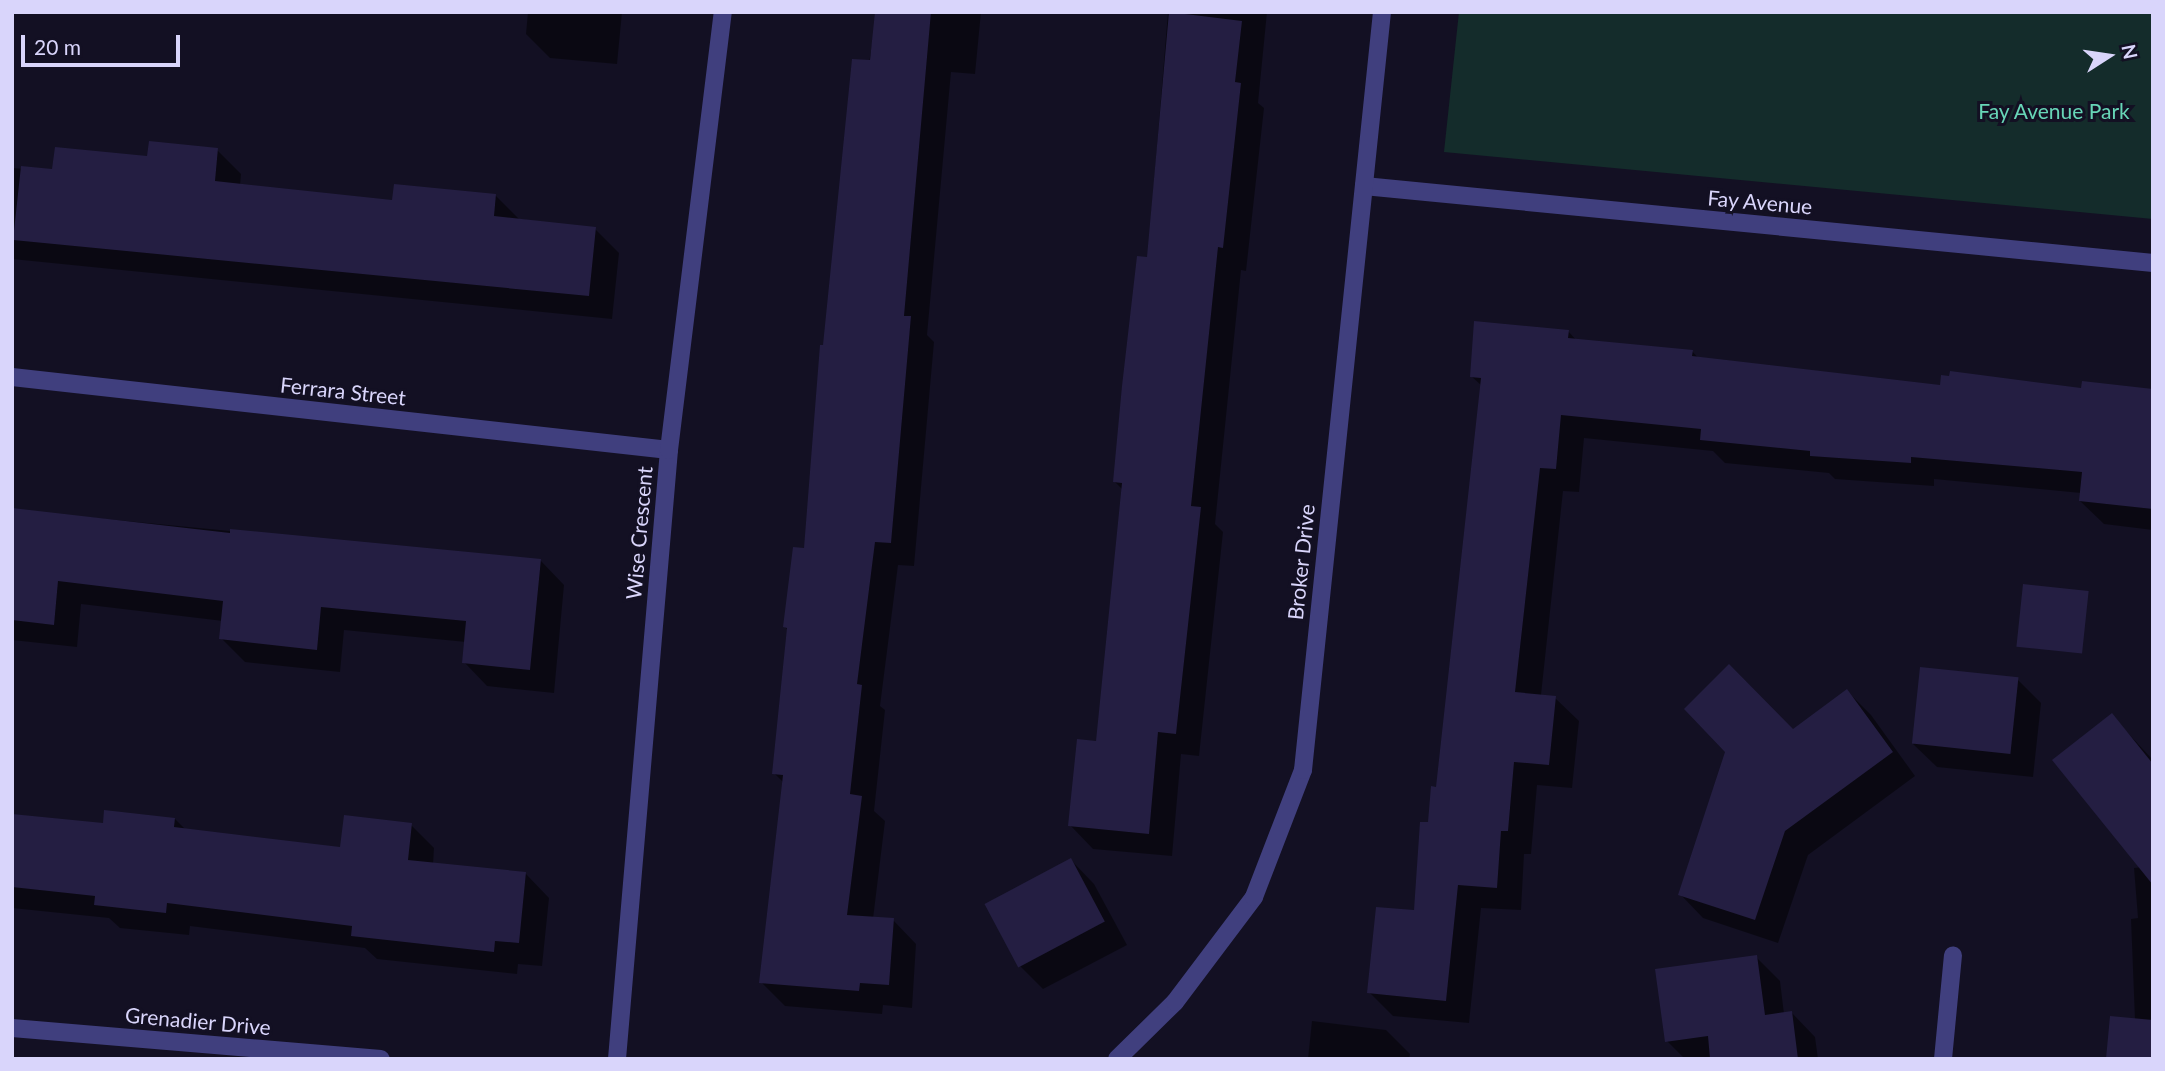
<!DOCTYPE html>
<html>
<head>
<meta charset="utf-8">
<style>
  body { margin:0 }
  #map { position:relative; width:2165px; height:1071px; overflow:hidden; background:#131023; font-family:Lato,sans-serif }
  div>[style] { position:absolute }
  .green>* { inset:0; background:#142c2b }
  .shadow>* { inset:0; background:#0007 }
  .building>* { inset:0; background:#241e42; transform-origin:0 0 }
  .minor>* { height:18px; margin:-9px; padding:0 9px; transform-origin:9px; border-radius:9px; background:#403f7e }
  span { translate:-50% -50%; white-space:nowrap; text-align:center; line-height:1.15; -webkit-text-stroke:6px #131023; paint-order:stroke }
  .park-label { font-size:21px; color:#67d5b7 }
  .street-label { font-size:21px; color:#d9d5fb }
  .frame { position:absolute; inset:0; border:14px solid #d9d5fb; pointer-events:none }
  .north { position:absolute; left:2074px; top:21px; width:70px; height:70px; -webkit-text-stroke:5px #131023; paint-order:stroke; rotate:78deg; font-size:19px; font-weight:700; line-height:28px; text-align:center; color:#d9d5fb }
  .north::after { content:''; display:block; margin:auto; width:24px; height:32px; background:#d9d5fb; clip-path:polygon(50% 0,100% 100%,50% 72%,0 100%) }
  .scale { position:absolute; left:21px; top:35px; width:159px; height:32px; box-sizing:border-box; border:4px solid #d9d5fb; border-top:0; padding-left:9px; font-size:21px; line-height:24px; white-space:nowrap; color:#d9d5fb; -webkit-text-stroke:5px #131023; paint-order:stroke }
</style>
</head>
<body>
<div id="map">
  <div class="green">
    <div style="clip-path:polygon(1459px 12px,2153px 12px,2153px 219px,1444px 152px)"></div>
  </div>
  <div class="shadow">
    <div style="clip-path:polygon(528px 12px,622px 12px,617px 64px,550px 58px,526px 34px)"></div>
    <div style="clip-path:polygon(877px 12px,981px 12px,975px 74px,951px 72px,927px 335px,934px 342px,914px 566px,898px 565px,880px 706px,885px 710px,874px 811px,885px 821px,873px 919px,893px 920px,916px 944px,912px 1008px,883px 1005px,882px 1014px,785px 1006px,761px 982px,784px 783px,774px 773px,789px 631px,785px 627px,805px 550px,825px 347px)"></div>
    <div style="clip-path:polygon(1168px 12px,1267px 12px,1258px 103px,1264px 108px,1246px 271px,1241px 270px,1215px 524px,1223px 532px,1199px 756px,1181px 754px,1172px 856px,1093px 849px,1070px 825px,1098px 743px,1123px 490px,1115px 482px,1148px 258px)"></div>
    <div style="clip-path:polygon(217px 150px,241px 174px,240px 186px,394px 202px,496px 196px,519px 219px,595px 229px,619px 253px,612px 319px,12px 259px,12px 168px,54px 171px)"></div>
    <div style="clip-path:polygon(1568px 331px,1577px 341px,1692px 351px,1699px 359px,1942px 387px,1952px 373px,2083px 390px,2153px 391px,2153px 530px,2104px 524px,2080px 501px,2081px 493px,1934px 479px,1934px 486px,1835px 479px,1829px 473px,1725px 463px,1713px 451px,1584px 438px,1579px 492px,1563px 491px,1541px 695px,1555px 698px,1579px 721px,1572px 788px,1537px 785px,1531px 854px,1524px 854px,1521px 910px,1481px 908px,1469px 1023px,1393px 1016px,1369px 992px,1415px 912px,1438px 789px,1482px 386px,1471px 376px)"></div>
    <div style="clip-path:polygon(12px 510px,541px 561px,564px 585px,554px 693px,487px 686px,464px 662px,466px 642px,344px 630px,340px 672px,245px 662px,221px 638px,223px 621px,81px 604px,77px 647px,12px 640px)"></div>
    <div style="clip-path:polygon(2017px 679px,2041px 703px,2033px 777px,1937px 767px,1913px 744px)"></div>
    <div style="clip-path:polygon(1847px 691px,1871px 715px,1915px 776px,1808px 855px,1778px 943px,1703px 918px,1680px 894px,1793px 731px)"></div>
    <div style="clip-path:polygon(2111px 715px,2153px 760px,2153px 850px)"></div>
    <div style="clip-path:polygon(12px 816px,104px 825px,175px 819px,186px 830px,342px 849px,411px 825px,434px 848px,433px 865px,526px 874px,549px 898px,542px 966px,518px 964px,517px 974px,377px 959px,365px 948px,190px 926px,189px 935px,120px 928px,109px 918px,12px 908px)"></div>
    <div style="clip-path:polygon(1071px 860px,1094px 884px,1127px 945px,1043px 989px,1020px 966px)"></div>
    <div style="clip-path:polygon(2153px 866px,2153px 1059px,2135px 1020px,2131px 919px,2138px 918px,2134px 868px)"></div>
    <div style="clip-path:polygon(1756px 957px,1780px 981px,1784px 1014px,1792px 1013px,1815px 1037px,1818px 1059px,1685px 1059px,1667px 1041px)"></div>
    <div style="clip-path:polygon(1312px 1021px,1386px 1030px,1410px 1054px,1409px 1059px,1308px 1059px)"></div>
  </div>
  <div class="building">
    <div style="clip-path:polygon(875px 12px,931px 12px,904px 316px,911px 316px,891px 543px,875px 542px,857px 684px,862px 685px,850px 794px,862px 796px,847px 915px,894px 918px,889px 985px,860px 983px,859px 991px,759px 983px,783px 775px,772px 774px,787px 628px,783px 627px,793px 547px,804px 548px,820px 345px,823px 345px,852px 59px,870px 60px)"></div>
    <div style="clip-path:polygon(1169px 12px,1242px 21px,1235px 82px,1241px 83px,1223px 248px,1218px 247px,1191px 506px,1201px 507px,1176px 734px,1158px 732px,1149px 834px,1068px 826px,1077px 739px,1096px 741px,1122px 483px,1113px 482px,1122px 386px,1137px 256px,1147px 257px)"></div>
    <div style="clip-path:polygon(149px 141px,218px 148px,215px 181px,392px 200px,394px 184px,496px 194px,494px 216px,596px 227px,589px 296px,13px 240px,21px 166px,52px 169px,55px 147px,147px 156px)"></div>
    <div style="clip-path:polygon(1474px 321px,1569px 330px,1568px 338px,1693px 350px,1692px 356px,1940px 385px,1941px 375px,1949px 376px,1950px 371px,2081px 388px,2082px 381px,2153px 389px,2153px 509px,2079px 501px,2082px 472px,1911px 457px,1911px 463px,1810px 456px,1810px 451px,1700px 440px,1701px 429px,1561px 415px,1556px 469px,1540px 468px,1515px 692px,1556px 696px,1549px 765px,1514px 762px,1508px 831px,1501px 831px,1497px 888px,1458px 885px,1446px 1001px,1367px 993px,1376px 907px,1414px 910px,1420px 822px,1428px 822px,1431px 786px,1436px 787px,1481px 378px,1470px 377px)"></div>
    <div style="clip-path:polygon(12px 508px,230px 533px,230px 529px,541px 559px,530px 670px,462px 663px,466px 621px,321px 607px,317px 650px,219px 639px,223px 601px,58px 581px,54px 625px,12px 620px)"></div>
    <div style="left:2023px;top:584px;width:66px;height:63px;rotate:6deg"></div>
    <div style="clip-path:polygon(1729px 664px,1793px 729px,1847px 689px,1893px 752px,1785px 831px,1755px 920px,1678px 895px,1725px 752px,1684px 709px)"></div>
    <div style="left:1920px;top:667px;width:99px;height:77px;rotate:6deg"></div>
    <div style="clip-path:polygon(2112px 713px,2153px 764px,2153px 885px,2052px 760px)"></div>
    <div style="clip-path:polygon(104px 810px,175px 818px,174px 827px,340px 847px,344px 815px,412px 823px,408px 860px,526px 872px,519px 943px,495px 941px,494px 952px,396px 941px,351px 936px,352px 926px,167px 903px,166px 913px,94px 905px,95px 896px,12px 887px,12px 814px,103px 823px)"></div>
    <div style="left:1071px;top:858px;width:72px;height:98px;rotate:62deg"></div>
    <div style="clip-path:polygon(1757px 955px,1765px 1015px,1792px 1011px,1798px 1059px,1710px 1059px,1708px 1036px,1665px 1042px,1655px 969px)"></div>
    <div style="clip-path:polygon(2110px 1016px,2153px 1020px,2153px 1059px,2106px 1059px)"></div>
  </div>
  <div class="minor">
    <div style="left:1364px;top:186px;width:793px;rotate:5.57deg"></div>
    <div style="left:12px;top:377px;width:661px;rotate:6.34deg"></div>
    <div style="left:12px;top:1028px;width:370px;rotate:4.8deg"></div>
    <div style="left:617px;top:1059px;width:611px;rotate:-85.12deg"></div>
    <div style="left:669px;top:450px;width:441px;rotate:-83deg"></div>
    <div style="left:1117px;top:1059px;width:81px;rotate:-44.5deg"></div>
    <div style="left:1175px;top:1002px;width:131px;rotate:-53deg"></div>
    <div style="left:1254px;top:897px;width:136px;rotate:-68.9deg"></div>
    <div style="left:1303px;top:770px;width:762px;rotate:-84.05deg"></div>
    <div style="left:1943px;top:1059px;width:104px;rotate:-84.5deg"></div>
  </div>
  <div class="park-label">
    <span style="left:2054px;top:111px">Fay Avenue Park</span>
  </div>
  <div class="street-label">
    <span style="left:1760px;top:202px;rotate:5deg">Fay Avenue</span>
    <span style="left:343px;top:391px;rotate:6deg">Ferrara Street</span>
    <span style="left:639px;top:533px;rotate:-85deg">Wise Crescent</span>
    <span style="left:1301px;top:562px;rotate:-84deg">Broker Drive</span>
    <span style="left:198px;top:1021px;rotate:5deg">Grenadier Drive</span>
  </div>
  <div class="frame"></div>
  <div class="north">N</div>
  <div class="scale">20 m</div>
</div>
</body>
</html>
